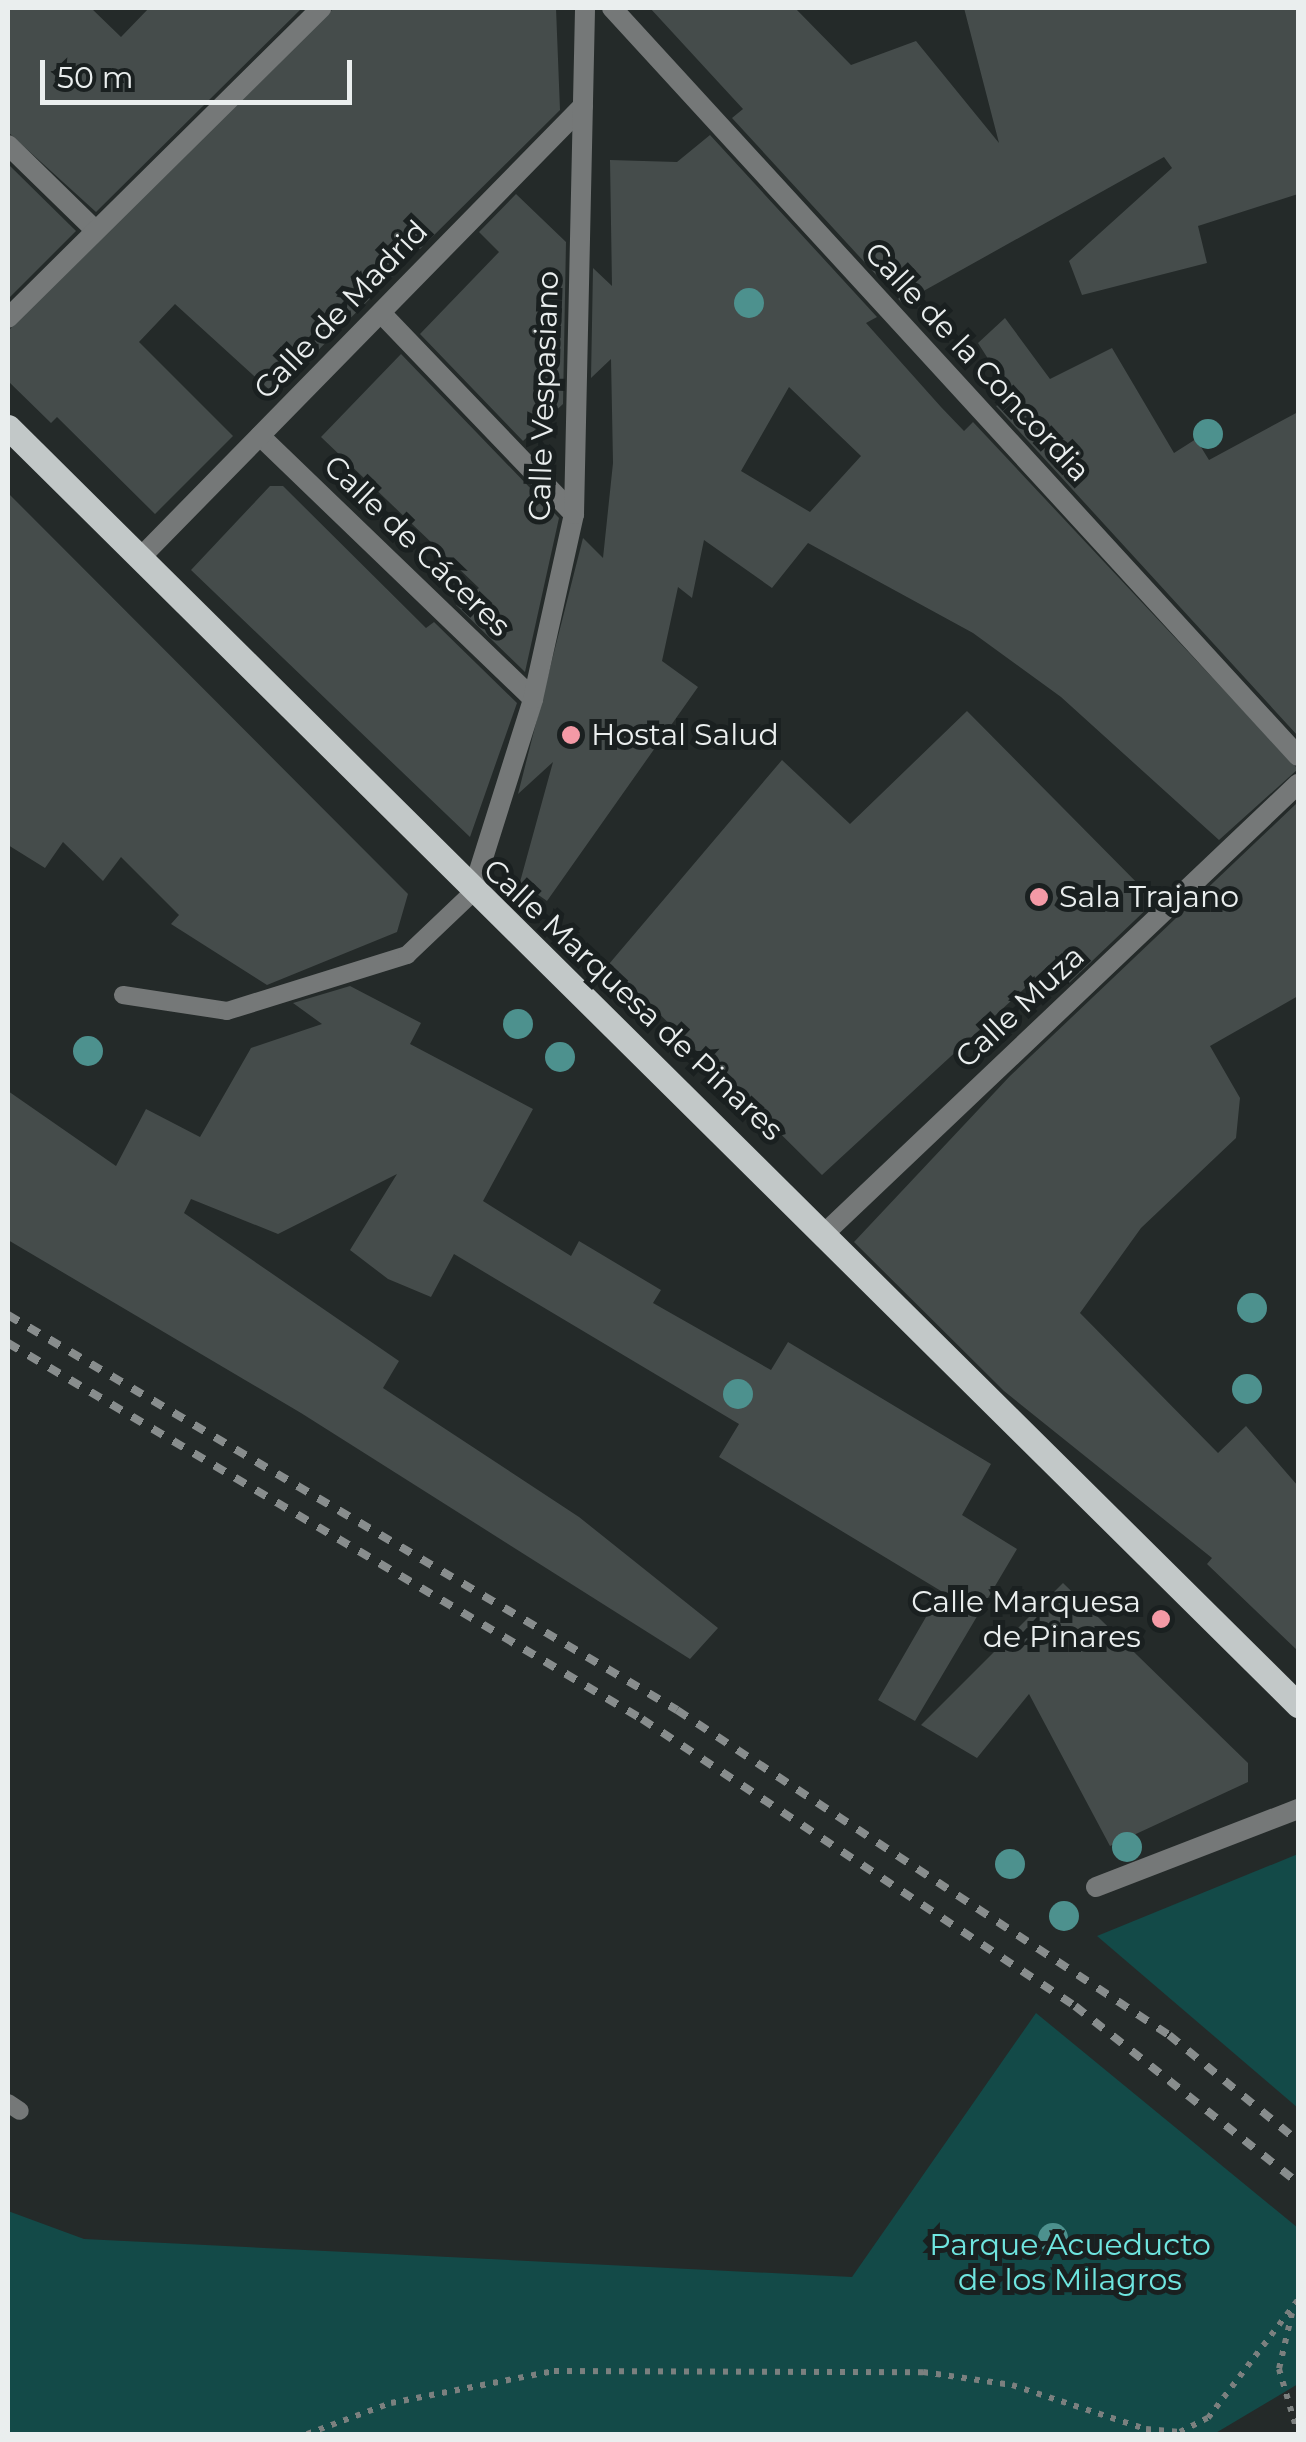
<!DOCTYPE html>
<html>
<head>
<meta charset="utf-8">
<style>
  body { margin:0 }
  #map { position:relative; width:1306px; height:2442px; overflow:hidden; background:#242a29; font-family:Montserrat,sans-serif }
  div>[style] { position:absolute }
  .green>* { inset:0; background:#134a48 }
  .building>* { inset:0; background:#454c4b }
  .path>* { height:6px; margin-top:-3px; transform-origin:0; background:repeating-linear-gradient(90deg,#7b807f 0 5px,transparent 0 13px) }
  .lane>* { height:18px; margin:-9px; padding:0 9px; transform-origin:9px; border-radius:9px; background:#757878 }
  .street>* { height:20px; margin:-10px; padding:0 10px; transform-origin:10px; border-radius:10px; background:#757878 }
  .primary>* { height:25px; margin:-12.5px; padding:0 12.5px; transform-origin:12.5px; border-radius:12.5px; background:#c2c8c8 }
  .rail>* { height:8px; margin-top:-4px; transform-origin:0; background:repeating-linear-gradient(90deg,#888d8d 0 12px,transparent 0 24px) }
  .trees>* { width:30px; height:30px; margin:-15px; border-radius:50%; background:#4d918e }
  .dots>* { width:28px; height:28px; translate:-50% -50%; box-sizing:border-box; border:5px solid #1a2020; border-radius:50% }
  span { translate:-50% -50%; white-space:nowrap; text-align:center; line-height:1.15; -webkit-text-stroke:10px #1a2020; paint-order:stroke }
  .street-label { font-size:30px; color:#eaeeee }
  .poi-label { font-size:30px; color:#eaeeee }
  .left { translate:0 -50%; text-align:left }
  .right { translate:-100% -50%; text-align:right }
  .park-label { font-size:30px; color:#6fe6e0 }
  .frame { position:absolute; inset:0; border:10px solid #eaeeee; pointer-events:none }
  .scale { position:absolute; left:40px; top:60px; width:312px; height:45px; box-sizing:border-box; border:5px solid #eaeeee; border-top:0; padding-left:12px; font-size:30px; line-height:35px; white-space:nowrap; color:#eaeeee; -webkit-text-stroke:8px #1a2020; paint-order:stroke }
</style>
</head>
<body>
<div id="map">
  <div class="green">
    <div style="clip-path:polygon(1298px 1854px,1298px 2108px,1097px 1936px)"></div>
    <div style="clip-path:polygon(1036px 2013px,1298px 2228px,1298px 2384px,1214px 2434px,8px 2434px,8px 2211px,84px 2239px,852px 2277px)"></div>
  </div>
  <div class="building">
    <div style="clip-path:polygon(8px 8px,91px 8px,121px 37px,149px 8px,302px 8px,96px 212px,8px 132px)"></div>
    <div style="clip-path:polygon(334px 8px,556px 8px,560px 110px,274px 394px,175px 304px,139px 342px,233px 436px,155px 514px,57px 417px,51px 423px,8px 381px,8px 331px)"></div>
    <div style="clip-path:polygon(650px 8px,795px 8px,851px 65px,916px 41px,999px 143px,964px 8px,1298px 8px,1298px 194px,1198px 226px,1207px 263px,1082px 295px,1069px 261px,1172px 168px,1164px 157px,902px 303px,732px 118px,743px 109px)"></div>
    <div style="clip-path:polygon(evenodd,710px 135px,877px 317px,866px 323px,941px 407px,964px 431px,973px 422px,1298px 769px,1219px 840px,1061px 697px,973px 633px,808px 543px,772px 588px,704px 540px,692px 598px,678px 587px,662px 661px,698px 687px,547px 901px,520px 882px,553px 762px,518px 794px,583px 538px,603px 558px,613px 463px,611px 359px,591px 378px,593px 268px,612px 286px,610px 160px,677px 162px,710px 135px,789px 387px,861px 456px,810px 512px,741px 471px,789px 387px)"></div>
    <div style="clip-path:polygon(8px 164px,76px 231px,8px 299px)"></div>
    <div style="clip-path:polygon(516px 194px,566px 242px,563px 404px,523px 441px,420px 334px,499px 252px,479px 232px)"></div>
    <div style="clip-path:polygon(1005px 318px,1050px 379px,1112px 348px,1174px 453px,1196px 439px,1209px 460px,1298px 412px,1298px 736px,996px 406px,1013px 398px,978px 343px)"></div>
    <div style="clip-path:polygon(401px 354px,559px 518px,525px 672px,456px 605px,479px 588px,321px 437px)"></div>
    <div style="clip-path:polygon(270px 486px,283px 486px,426px 628px,434px 622px,517px 703px,470px 837px,191px 570px)"></div>
    <div style="clip-path:polygon(8px 493px,408px 894px,397px 932px,267px 985px,171px 924px,179px 915px,121px 857px,103px 881px,63px 842px,45px 868px,8px 845px)"></div>
    <div style="clip-path:polygon(967px 711px,1155px 901px,1068px 984px,1050px 965px,822px 1175px,609px 964px,782px 760px,850px 824px)"></div>
    <div style="clip-path:polygon(1298px 802px,1298px 996px,1210px 1046px,1240px 1098px,1236px 1138px,1141px 1228px,1080px 1313px,1218px 1453px,1246px 1426px,1298px 1486px,1298px 1651px,1207px 1564px,1212px 1558px,1004px 1391px,854px 1242px,1010px 1076px)"></div>
    <div style="clip-path:polygon(350px 986px,421px 1023px,410px 1044px,533px 1109px,483px 1201px,571px 1256px,579px 1241px,661px 1290px,653px 1303px,771px 1370px,788px 1342px,991px 1464px,962px 1515px,1017px 1549px,915px 1721px,878px 1700px,941px 1591px,719px 1457px,739px 1424px,454px 1254px,431px 1297px,388px 1279px,350px 1250px,397px 1174px,278px 1234px,191px 1199px,184px 1213px,399px 1361px,383px 1388px,579px 1517px,718px 1628px,690px 1659px,301px 1413px,8px 1240px,8px 1091px,116px 1166px,146px 1109px,200px 1137px,251px 1048px,322px 1024px,293px 1003px)"></div>
    <div style="clip-path:polygon(1063px 1583px,1248px 1763px,1248px 1782px,1110px 1846px,1029px 1694px,977px 1758px,921px 1725px)"></div>
  </div>
  <div class="path">
    <div style="left:1292px;top:2313px;width:57px;rotate:103.1deg"></div>
    <div style="left:1279px;top:2369px;width:68px;rotate:73.7deg"></div>
    <div style="left:307px;top:2434px;width:90px;rotate:-20.3deg"></div>
    <div style="left:391px;top:2403px;width:166px;rotate:-11.1deg"></div>
    <div style="left:554px;top:2371px;width:369px;rotate:0.2deg"></div>
    <div style="left:923px;top:2372px;width:90px;rotate:8.3deg"></div>
    <div style="left:1012px;top:2385px;width:141px;rotate:18.2deg"></div>
    <div style="left:1146px;top:2429px;width:34px;rotate:5deg"></div>
    <div style="left:1180px;top:2432px;width:31px;rotate:-27deg"></div>
    <div style="left:1208px;top:2418px;width:148px;rotate:-52.7deg"></div>
  </div>
  <div class="lane">
    <div style="left:123px;top:995px;width:105px;rotate:8.7deg"></div>
    <div style="left:227px;top:1011px;width:189px;rotate:-17.3deg"></div>
    <div style="left:407px;top:955px;width:90px;rotate:-43.6deg"></div>
    <div style="left:8px;top:2103px;width:14px;rotate:34deg"></div>
  </div>
  <div class="street">
    <div style="left:612px;top:8px;width:1015px;rotate:47.48deg"></div>
    <div style="left:8px;top:145px;width:119px;rotate:44.3deg"></div>
    <div style="left:381px;top:313px;width:279px;rotate:46.2deg"></div>
    <div style="left:8px;top:318px;width:441px;rotate:-44.7deg"></div>
    <div style="left:260px;top:436px;width:379px;rotate:43.9deg"></div>
    <div style="left:142px;top:556px;width:630px;rotate:-45.58deg"></div>
    <div style="left:472px;top:893px;width:203px;rotate:-72.5deg"></div>
    <div style="left:533px;top:699px;width:189px;rotate:-77.5deg"></div>
    <div style="left:574px;top:514px;width:506px;rotate:-88.75deg"></div>
    <div style="left:826px;top:1232px;width:651px;rotate:-43.51deg"></div>
    <div style="left:1096px;top:1887px;width:217px;rotate:-21.1deg"></div>
  </div>
  <div class="primary">
    <div style="left:8px;top:427px;width:1816px;rotate:44.73deg"></div>
  </div>
  <div class="rail">
    <div style="left:8px;top:1315px;width:777px;rotate:30.56deg"></div>
    <div style="left:677px;top:1710px;width:590px;rotate:33.45deg"></div>
    <div style="left:1169px;top:2035px;width:167px;rotate:39.4deg"></div>
    <div style="left:8px;top:1343px;width:737px;rotate:30.67deg"></div>
    <div style="left:642px;top:1719px;width:519px;rotate:33.54deg"></div>
    <div style="left:1075px;top:2006px;width:285px;rotate:38.4deg"></div>
  </div>
  <div class="trees">
    <div style="left:749px;top:303px"></div>
    <div style="left:1208px;top:434px"></div>
    <div style="left:518px;top:1024px"></div>
    <div style="left:88px;top:1051px"></div>
    <div style="left:560px;top:1057px"></div>
    <div style="left:1252px;top:1308px"></div>
    <div style="left:1247px;top:1389px"></div>
    <div style="left:738px;top:1394px"></div>
    <div style="left:1127px;top:1847px"></div>
    <div style="left:1010px;top:1864px"></div>
    <div style="left:1064px;top:1916px"></div>
    <div style="left:1053px;top:2238px"></div>
  </div>
  <div class="dots">
    <div style="left:571px;top:735px;background:#f49aa6"></div>
    <div style="left:1039px;top:897px;background:#f49aa6"></div>
    <div style="left:1161px;top:1619px;background:#f49aa6"></div>
  </div>
  <div class="street-label">
    <span style="left:341px;top:310px;rotate:-46deg">Calle de Madrid</span>
    <span style="left:977px;top:362px;rotate:47deg">Calle de la Concordia</span>
    <span style="left:544px;top:396px;rotate:-88deg">Calle Vespasiano</span>
    <span style="left:417px;top:546px;rotate:44deg">Calle de Cáceres</span>
    <span style="left:633px;top:1000px;rotate:43deg">Calle Marquesa de Pinares</span>
    <span style="left:1020px;top:1007px;rotate:-43deg">Calle Muza</span>
  </div>
  <div class="poi-label">
    <span class="left" style="left:591px;top:735px">Hostal Salud</span>
    <span class="left" style="left:1059px;top:897px">Sala Trajano</span>
    <span class="right" style="left:1141px;top:1619px">Calle Marquesa<br>de Pinares</span>
  </div>
  <div class="park-label">
    <span style="left:1070px;top:2262px">Parque Acueducto<br>de los Milagros</span>
  </div>
  <div class="frame"></div>
  <div class="scale">50 m</div>
</div>
</body>
</html>
